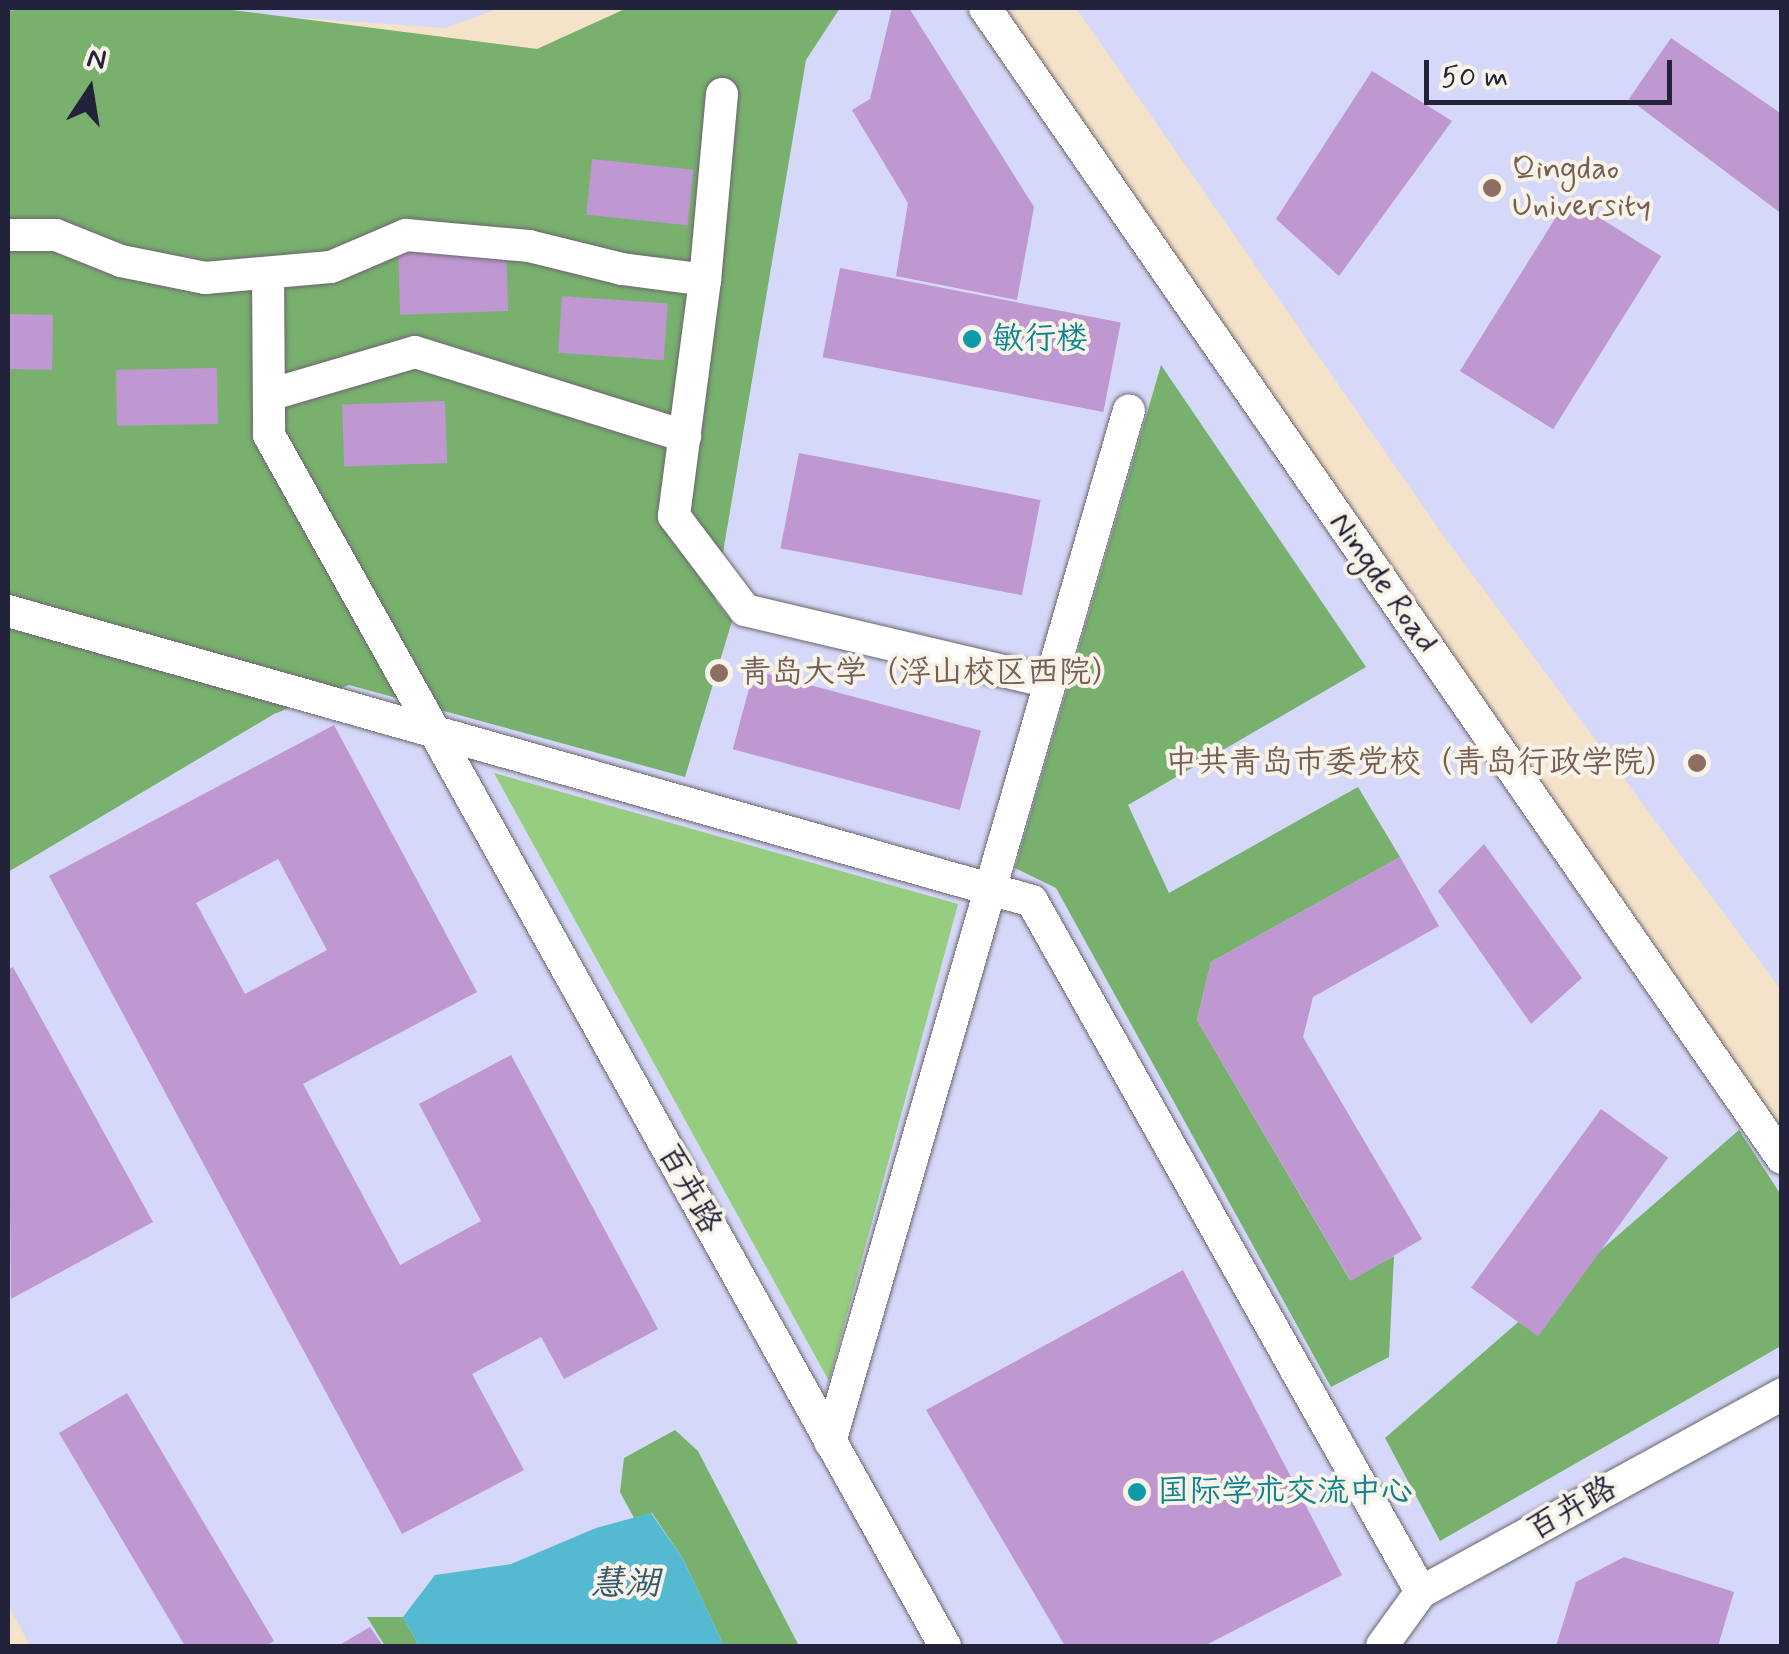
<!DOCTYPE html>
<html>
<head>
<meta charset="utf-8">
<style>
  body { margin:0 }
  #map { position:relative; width:1789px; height:1654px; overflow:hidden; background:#f4e2c9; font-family:Mynerve,"LXGW WenKai TC",sans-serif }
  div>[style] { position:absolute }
  .built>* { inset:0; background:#d5d8f9 }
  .green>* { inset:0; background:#96cd80 }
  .forest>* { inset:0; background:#78b06e }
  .water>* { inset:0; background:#54bad2 }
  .building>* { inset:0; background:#bf97d1; transform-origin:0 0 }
  .roads { filter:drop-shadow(0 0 2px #6c656d) drop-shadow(0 0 2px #6c656d) }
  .minor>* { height:32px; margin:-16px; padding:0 16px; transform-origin:16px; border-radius:16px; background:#fff }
  .dots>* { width:28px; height:28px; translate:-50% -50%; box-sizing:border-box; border:5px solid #f7f3e8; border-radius:50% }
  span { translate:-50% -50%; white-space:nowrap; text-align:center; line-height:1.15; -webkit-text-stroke:8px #f7f3e8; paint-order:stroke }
  .education-label { font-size:32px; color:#785e54 }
  .left { translate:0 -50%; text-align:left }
  .right { translate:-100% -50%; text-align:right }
  .culture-label { font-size:32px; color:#0d838f }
  .street-label { font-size:32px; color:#22223b }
  .water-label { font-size:35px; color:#345770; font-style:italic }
  .frame { position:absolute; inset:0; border:10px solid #22223b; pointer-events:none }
  .north { position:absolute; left:40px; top:40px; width:100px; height:100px; -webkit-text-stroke:8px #f7f3e8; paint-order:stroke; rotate:12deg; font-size:28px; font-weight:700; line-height:40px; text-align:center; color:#22223b }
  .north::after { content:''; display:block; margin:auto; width:35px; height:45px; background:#22223b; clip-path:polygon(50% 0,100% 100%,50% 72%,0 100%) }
  .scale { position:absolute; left:1424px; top:60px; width:248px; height:45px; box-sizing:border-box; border:5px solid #22223b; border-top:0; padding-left:12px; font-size:30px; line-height:35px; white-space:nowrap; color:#22223b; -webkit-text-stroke:8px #f7f3e8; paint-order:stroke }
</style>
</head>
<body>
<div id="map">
  <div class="built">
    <div style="clip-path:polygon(8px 8px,147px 8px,270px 171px,637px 8px,964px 8px,1781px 1175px,1781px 1646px,30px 1646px,8px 1604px)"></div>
    <div style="clip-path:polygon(209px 8px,500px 8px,445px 28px,215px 12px)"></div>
    <div style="clip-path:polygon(1076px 8px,1781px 8px,1781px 990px,1443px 535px)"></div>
  </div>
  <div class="green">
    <div style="clip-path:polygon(494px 773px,958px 904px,829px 1381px)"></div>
  </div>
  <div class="forest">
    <div style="clip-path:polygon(25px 8px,216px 8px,537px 49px,627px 8px,840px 8px,806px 60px,715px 600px,732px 621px,685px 777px,349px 685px,274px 714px,8px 872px,8px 11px)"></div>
    <div style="clip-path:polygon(1161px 365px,1366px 667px,1128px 805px,1169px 893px,1358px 787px,1400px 857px,1211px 962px,1197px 1020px,1350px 1280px,1394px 1256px,1389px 1357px,1331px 1387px,1056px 888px,1015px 868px)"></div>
    <div style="clip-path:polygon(1739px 1130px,1781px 1195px,1781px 1346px,1440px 1541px,1385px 1438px)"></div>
    <div style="clip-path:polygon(675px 1430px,698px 1451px,799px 1646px,724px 1646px,683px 1559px,652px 1513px,634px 1518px,620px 1492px,624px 1458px)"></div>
    <div style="clip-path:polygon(367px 1617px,403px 1617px,419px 1646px,385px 1646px)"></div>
  </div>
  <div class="water">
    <div style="clip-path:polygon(651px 1513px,683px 1559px,724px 1646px,419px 1646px,403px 1617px,435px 1575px,511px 1564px,596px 1528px)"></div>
  </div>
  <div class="building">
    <div style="clip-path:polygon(892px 8px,909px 8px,1034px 207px,1017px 300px,896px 276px,908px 203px,852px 110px,870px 99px)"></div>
    <div style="clip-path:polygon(1671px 38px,1782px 114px,1782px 214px,1629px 99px)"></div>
    <div style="clip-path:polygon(1372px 71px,1452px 121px,1339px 276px,1276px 219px)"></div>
    <div style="left:592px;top:159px;width:102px;height:56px;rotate:6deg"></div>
    <div style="left:1568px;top:198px;width:110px;height:204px;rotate:32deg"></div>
    <div style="left:506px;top:248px;width:63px;height:108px;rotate:88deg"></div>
    <div style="left:840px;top:268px;width:286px;height:91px;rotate:11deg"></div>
    <div style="left:562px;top:296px;width:106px;height:57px;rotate:4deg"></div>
    <div style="left:8px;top:314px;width:45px;height:55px;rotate:1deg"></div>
    <div style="left:217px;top:368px;width:56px;height:101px;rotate:89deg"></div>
    <div style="left:445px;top:401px;width:62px;height:103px;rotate:88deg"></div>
    <div style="left:799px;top:453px;width:246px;height:97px;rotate:11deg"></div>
    <div style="left:754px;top:670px;width:235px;height:82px;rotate:15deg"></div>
    <div style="clip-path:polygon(evenodd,334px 725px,477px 992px,303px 1084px,400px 1265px,481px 1221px,419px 1104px,511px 1055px,658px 1329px,564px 1379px,541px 1337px,472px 1374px,524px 1470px,402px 1534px,49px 876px,334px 725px,278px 859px,327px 950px,245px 994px,196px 903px,278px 859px)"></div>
    <div style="clip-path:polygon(1484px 844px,1582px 978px,1531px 1024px,1438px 891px)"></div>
    <div style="clip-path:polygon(1400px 857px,1439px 926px,1313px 997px,1303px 1037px,1422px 1239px,1351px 1281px,1197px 1020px,1211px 962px)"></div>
    <div style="clip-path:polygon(13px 967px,153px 1222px,11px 1299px,8px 970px)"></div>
    <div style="left:1601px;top:1109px;width:83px;height:221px;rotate:36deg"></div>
    <div style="clip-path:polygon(1183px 1270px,1342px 1575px,1204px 1646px,1065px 1646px,926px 1410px)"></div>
    <div style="clip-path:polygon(127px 1393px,274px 1641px,265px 1646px,185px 1646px,59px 1433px)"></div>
    <div style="clip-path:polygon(1624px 1557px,1734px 1592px,1718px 1646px,1556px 1646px,1576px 1582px)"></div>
    <div style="clip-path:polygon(370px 1627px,383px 1646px,338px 1646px)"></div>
  </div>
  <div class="roads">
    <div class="minor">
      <div style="left:985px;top:8px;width:1399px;rotate:55.28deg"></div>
      <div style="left:722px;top:94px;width:187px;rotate:95.2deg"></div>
      <div style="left:705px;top:280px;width:238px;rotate:97.5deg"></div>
      <div style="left:674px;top:516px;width:118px;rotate:52.9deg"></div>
      <div style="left:745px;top:610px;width:313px;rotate:13.3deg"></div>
      <div style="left:8px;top:235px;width:48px"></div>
      <div style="left:56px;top:235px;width:70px;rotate:21.8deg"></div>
      <div style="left:121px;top:261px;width:86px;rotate:11.4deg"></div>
      <div style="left:205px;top:278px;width:126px;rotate:-5deg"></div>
      <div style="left:331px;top:267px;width:82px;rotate:-23.1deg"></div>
      <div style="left:406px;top:235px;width:123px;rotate:5.1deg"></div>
      <div style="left:529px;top:246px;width:96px;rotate:13.9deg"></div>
      <div style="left:622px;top:269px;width:84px;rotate:7.5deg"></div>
      <div style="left:268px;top:274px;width:161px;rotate:89.6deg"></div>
      <div style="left:269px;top:435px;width:1387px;rotate:60.83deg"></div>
      <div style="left:269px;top:395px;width:152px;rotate:-16.4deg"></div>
      <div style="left:415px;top:352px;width:283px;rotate:17.3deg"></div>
      <div style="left:8px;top:611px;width:1064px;rotate:15.81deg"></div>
      <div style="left:1032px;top:901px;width:793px;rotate:60.62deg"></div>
      <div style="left:830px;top:1442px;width:1074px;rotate:-73.84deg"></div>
      <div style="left:1382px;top:1646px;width:67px;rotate:-54.2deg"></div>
      <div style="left:1421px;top:1592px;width:412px;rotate:-28.7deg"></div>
    </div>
  </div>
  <div class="dots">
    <div style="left:1492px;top:188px;background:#8d6e63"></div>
    <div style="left:972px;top:339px;background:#0f9aa8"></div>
    <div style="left:719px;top:673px;background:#8d6e63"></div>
    <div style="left:1697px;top:763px;background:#8d6e63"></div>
    <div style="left:1137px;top:1492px;background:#0f9aa8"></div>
  </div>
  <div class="education-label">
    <span class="left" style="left:1512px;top:188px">Qingdao<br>University</span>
    <span class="left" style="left:739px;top:673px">青岛大学（浮山校区西院）</span>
    <span class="right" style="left:1677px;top:763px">中共青岛市委党校（青岛行政学院）</span>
  </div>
  <div class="culture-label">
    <span class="left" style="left:992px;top:339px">敏行楼</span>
    <span class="left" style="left:1157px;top:1492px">国际学术交流中心</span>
  </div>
  <div class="street-label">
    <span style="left:1383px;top:583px;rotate:55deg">Ningde Road</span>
    <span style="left:689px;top:1189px;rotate:61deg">百卉路</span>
    <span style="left:1572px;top:1509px;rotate:-29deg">百卉路</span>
  </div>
  <div class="water-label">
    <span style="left:625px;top:1584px">慧湖</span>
  </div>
  <div class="frame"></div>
  <div class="north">N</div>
  <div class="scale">50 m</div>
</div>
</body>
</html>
